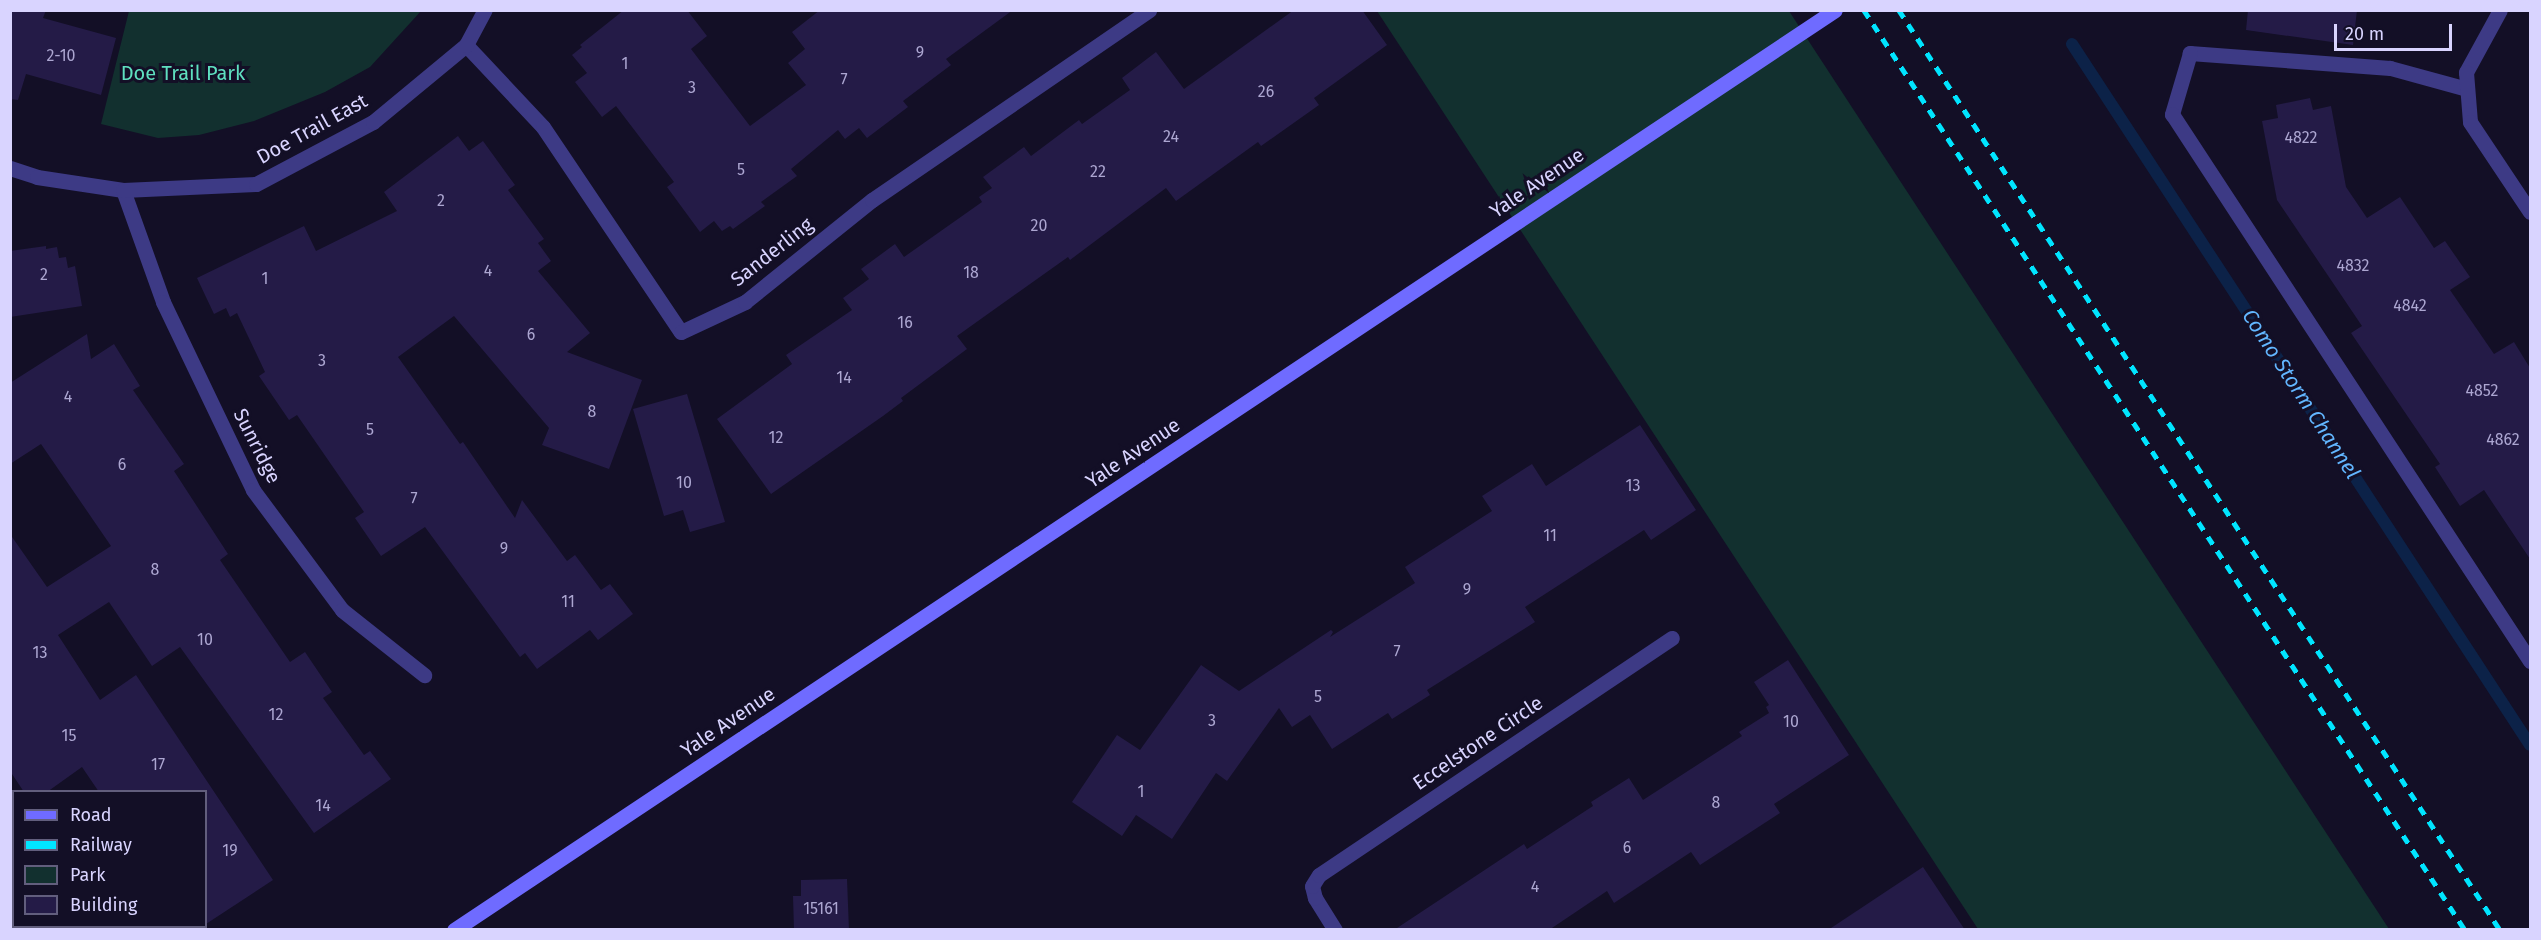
<!DOCTYPE html>
<html>
<head>
<meta charset="utf-8">
<style>
  body { margin:0 }
  #map { position:relative; width:2541px; height:940px; overflow:hidden; background:#130f26; font-family:"Fira Sans",sans-serif }
  div>[style] { position:absolute }
  .green>* { inset:0; background:#12302f }
  .stream>* { height:12px; margin:-6px; padding:0 6px; transform-origin:6px; border-radius:6px; background:#0c2248 }
  .building>* { inset:0; background:#241b47 }
  .service>* { height:15px; margin:-7.5px; padding:0 7.5px; transform-origin:7.5px; border-radius:7.5px; background:#3d3a85 }
  .minor>* { height:15px; margin:-7.5px; padding:0 7.5px; transform-origin:7.5px; border-radius:7.5px; background:#3d3a85 }
  .tertiary>* { height:15px; margin:-7.5px; padding:0 7.5px; transform-origin:7.5px; border-radius:7.5px; background:#3d3a85 }
  .secondary>* { height:15px; margin:-7.5px; padding:0 7.5px; transform-origin:7.5px; border-radius:7.5px; background:#6f6bff }
  .rail>* { height:4.5px; margin-top:-2.25px; transform-origin:0; background:repeating-linear-gradient(90deg,#00e5ff 0 9px,transparent 0 17px) }
  span { translate:-50% -50%; white-space:nowrap; text-align:center; line-height:1.15; -webkit-text-stroke:6px #130f26; paint-order:stroke }
  .number-label { font-size:16px; color:#aca6d1 }
  .number-label span { -webkit-text-stroke-width:0 }
  .park-label { font-size:20px; color:#5fe0c0 }
  .street-label { font-size:20px; color:#d9d4ff }
  .water-label { font-size:21px; color:#62b6ff; font-style:italic }
  .frame { position:absolute; inset:0; border:12px solid #d9d4ff; pointer-events:none }
  .legend { position:absolute; left:12px; top:790px; width:195px; height:138px; box-sizing:border-box; background:#130f26; border:2px solid #625e7d; margin:0; padding:8px 10px; list-style:none; font-size:18px; color:#d9d4ff }
  .legend li { display:flex; align-items:center; gap:12px; height:30px }
  .legend b { width:30px; border:2px solid #625e7d }
  .scale { position:absolute; left:2334px; top:24px; width:118px; height:27px; box-sizing:border-box; border:3px solid #d9d4ff; border-top:0; padding-left:8px; font-size:18px; line-height:21px; white-space:nowrap; color:#d9d4ff; -webkit-text-stroke:4px #130f26; paint-order:stroke }
</style>
</head>
<body>
<div id="map">
  <div class="green">
    <div style="clip-path:polygon(129px 11px,129px 10px,421px 11px,370px 67px,325px 92px,254px 121px,199px 135px,158px 138px,101px 124px)"></div>
    <div style="clip-path:polygon(1377px 11px,1789px 11px,2389px 929px,1978px 929px)"></div>
  </div>
  <div class="stream">
    <div style="left:2072px;top:44px;width:837px;rotate:56.84deg"></div>
  </div>
  <div class="building">
    <div style="clip-path:polygon(10px 10px,46px 10px,43px 18px,116px 38px,101px 95px,26px 74px,18px 100px,10px 99px)"></div>
    <div style="clip-path:polygon(624px 10px,687px 10px,707px 36px,691px 49px,750px 126px,806px 85px,788px 63px,805px 49px,792px 32px,820px 10px,1013px 10px,946px 59px,951px 65px,903px 101px,908px 107px,867px 138px,859px 128px,845px 139px,838px 130px,791px 169px,797px 176px,761px 202px,765px 206px,733px 229px,730px 226px,722px 231px,714px 221px,700px 232px,667px 187px,674px 182px,616px 106px,602px 117px,575px 82px,587px 73px,572px 55px,582px 47px,580px 45px)"></div>
    <div style="clip-path:polygon(1294px 10px,1362px 10px,1387px 45px,1314px 98px,1319px 105px,1261px 146px,1258px 142px,1176px 201px,1166px 188px,1070px 260px,1068px 257px,957px 336px,967px 349px,901px 398px,903px 401px,883px 416px,771px 494px,717px 419px,792px 364px,786px 355px,852px 310px,843px 298px,869px 279px,861px 269px,895px 244px,904px 257px,982px 202px,979px 197px,992px 188px,983px 177px,1024px 147px,1031px 156px,1079px 120px,1082px 124px,1130px 90px,1122px 78px,1156px 52px,1184px 89px)"></div>
    <div style="clip-path:polygon(2248px 10px,2357px 10px,2353px 45px,2246px 30px)"></div>
    <div style="clip-path:polygon(2310px 98px,2313px 110px,2331px 106px,2346px 187px,2367px 218px,2400px 197px,2434px 248px,2445px 241px,2470px 277px,2450px 290px,2494px 354px,2514px 342px,2530px 368px,2530px 559px,2484px 490px,2460px 506px,2435px 467px,2440px 464px,2351px 333px,2362px 326px,2277px 200px,2262px 121px,2278px 118px,2276px 105px)"></div>
    <div style="clip-path:polygon(458px 136px,469px 151px,483px 141px,515px 185px,508px 190px,544px 239px,538px 243px,551px 261px,538px 271px,590px 333px,567px 352px,642px 380px,609px 469px,542px 445px,549px 428px,454px 316px,398px 357px,460px 444px,463px 442px,515px 518px,522px 500px,567px 561px,575px 555px,601px 590px,610px 584px,633px 614px,598px 640px,590px 630px,537px 669px,525px 653px,520px 657px,425px 527px,381px 556px,355px 518px,364px 512px,297px 415px,289px 420px,259px 376px,265px 372px,237px 313px,230px 317px,226px 308px,214px 314px,197px 278px,304px 226px,316px 251px,397px 211px,384px 192px)"></div>
    <div style="clip-path:polygon(46px 246px,46px 249px,57px 247px,59px 258px,66px 257px,68px 268px,75px 266px,82px 306px,10px 317px,10px 251px)"></div>
    <div style="clip-path:polygon(87px 334px,91px 359px,114px 344px,140px 386px,133px 390px,184px 464px,174px 471px,228px 554px,220px 560px,290px 662px,305px 652px,332px 692px,323px 698px,364px 755px,370px 751px,391px 779px,314px 833px,180px 647px,152px 666px,109px 602px,58px 635px,100px 700px,136px 675px,273px 880px,206px 924px,206px 792px,99px 792px,82px 767px,47px 792px,24px 792px,10px 771px,10px 534px,47px 587px,111px 546px,41px 444px,10px 464px,10px 383px)"></div>
    <div style="clip-path:polygon(687px 394px,725px 522px,690px 532px,683px 510px,664px 516px,633px 409px)"></div>
    <div style="clip-path:polygon(1640px 425px,1696px 510px,1651px 540px,1644px 530px,1525px 607px,1535px 622px,1427px 690px,1430px 695px,1392px 719px,1388px 713px,1332px 749px,1310px 715px,1292px 727px,1279px 708px,1227px 781px,1216px 773px,1172px 839px,1136px 815px,1122px 836px,1072px 802px,1117px 735px,1140px 750px,1201px 665px,1239px 691px,1331px 630px,1333px 632px,1330px 637px,1415px 583px,1405px 567px,1492px 511px,1482px 496px,1532px 464px,1546px 486px)"></div>
    <div style="clip-path:polygon(1788px 660px,1849px 755px,1774px 804px,1780px 813px,1700px 865px,1691px 852px,1614px 903px,1607px 891px,1549px 930px,1394px 930px,1524px 844px,1527px 849px,1593px 806px,1591px 802px,1629px 778px,1643px 800px,1742px 736px,1739px 732px,1769px 713px,1766px 707px,1769px 705px,1754px 682px)"></div>
    <div style="clip-path:polygon(1923px 867px,1965px 930px,1828px 930px)"></div>
    <div style="clip-path:polygon(847px 879px,849px 930px,794px 930px,793px 896px,801px 896px,801px 880px)"></div>
  </div>
  <div class="service">
    <div style="left:2467px;top:89px;width:80px;rotate:-164.7deg"></div>
    <div style="left:2390px;top:68px;width:201px;rotate:-175.7deg"></div>
    <div style="left:2190px;top:53px;width:64px;rotate:106.4deg"></div>
    <div style="left:2172px;top:114px;width:654px;rotate:56.8deg"></div>
  </div>
  <div class="minor">
    <div style="left:2500px;top:10px;width:71px;rotate:118.7deg"></div>
    <div style="left:2466px;top:72px;width:50px;rotate:85.4deg"></div>
    <div style="left:2470px;top:122px;width:108px;rotate:56.3deg"></div>
    <div style="left:466px;top:45px;width:112px;rotate:46.8deg"></div>
    <div style="left:543px;top:127px;width:247px;rotate:56.1deg"></div>
    <div style="left:681px;top:332px;width:71px;rotate:-25.1deg"></div>
    <div style="left:745px;top:302px;width:163px;rotate:-38.8deg"></div>
    <div style="left:872px;top:200px;width:336px;rotate:-34.4deg"></div>
    <div style="left:123px;top:190px;width:119px;rotate:70.3deg"></div>
    <div style="left:163px;top:302px;width:208px;rotate:64.4deg"></div>
    <div style="left:253px;top:490px;width:149px;rotate:53.4deg"></div>
    <div style="left:342px;top:610px;width:105px;rotate:38.4deg"></div>
    <div style="left:10px;top:866px;width:5px;rotate:37deg"></div>
    <div style="left:65px;top:926px;width:5px;rotate:53deg"></div>
    <div style="left:1335px;top:930px;width:38px;rotate:-122deg"></div>
    <div style="left:1315px;top:898px;width:12px;rotate:-104deg"></div>
    <div style="left:1312px;top:886px;width:13px;rotate:-58deg"></div>
    <div style="left:1319px;top:875px;width:425px;rotate:-33.9deg"></div>
  </div>
  <div class="tertiary">
    <div style="left:10px;top:168px;width:28px;rotate:18deg"></div>
    <div style="left:37px;top:177px;width:87px;rotate:8.6deg"></div>
    <div style="left:123px;top:190px;width:133px;rotate:-2.6deg"></div>
    <div style="left:256px;top:184px;width:132px;rotate:-27.9deg"></div>
    <div style="left:373px;top:122px;width:121px;rotate:-39.6deg"></div>
    <div style="left:466px;top:45px;width:40px;rotate:-62deg"></div>
  </div>
  <div class="secondary">
    <div style="left:454px;top:930px;width:1659px;rotate:-33.67deg"></div>
  </div>
  <div class="rail">
    <div style="left:1864px;top:10px;width:1099px;rotate:56.84deg"></div>
    <div style="left:1899px;top:10px;width:1099px;rotate:56.84deg"></div>
  </div>
  <div class="number-label">
    <span style="left:920px;top:53px">9</span>
    <span style="left:61px;top:56px">2-10</span>
    <span style="left:625px;top:64px">1</span>
    <span style="left:844px;top:80px">7</span>
    <span style="left:692px;top:88px">3</span>
    <span style="left:1266px;top:92px">26</span>
    <span style="left:1171px;top:137px">24</span>
    <span style="left:2301px;top:138px">4822</span>
    <span style="left:741px;top:170px">5</span>
    <span style="left:1098px;top:172px">22</span>
    <span style="left:441px;top:201px">2</span>
    <span style="left:1039px;top:226px">20</span>
    <span style="left:2353px;top:266px">4832</span>
    <span style="left:488px;top:271px">4</span>
    <span style="left:971px;top:273px">18</span>
    <span style="left:44px;top:275px">2</span>
    <span style="left:265px;top:279px">1</span>
    <span style="left:2410px;top:306px">4842</span>
    <span style="left:905px;top:323px">16</span>
    <span style="left:531px;top:335px">6</span>
    <span style="left:322px;top:361px">3</span>
    <span style="left:844px;top:378px">14</span>
    <span style="left:2482px;top:391px">4852</span>
    <span style="left:68px;top:397px">4</span>
    <span style="left:592px;top:412px">8</span>
    <span style="left:370px;top:430px">5</span>
    <span style="left:776px;top:438px">12</span>
    <span style="left:2503px;top:440px">4862</span>
    <span style="left:122px;top:465px">6</span>
    <span style="left:684px;top:483px">10</span>
    <span style="left:1633px;top:486px">13</span>
    <span style="left:414px;top:499px">7</span>
    <span style="left:1550px;top:536px">11</span>
    <span style="left:504px;top:549px">9</span>
    <span style="left:155px;top:570px">8</span>
    <span style="left:1467px;top:590px">9</span>
    <span style="left:568px;top:602px">11</span>
    <span style="left:205px;top:640px">10</span>
    <span style="left:1397px;top:652px">7</span>
    <span style="left:40px;top:653px">13</span>
    <span style="left:1318px;top:697px">5</span>
    <span style="left:276px;top:715px">12</span>
    <span style="left:1212px;top:721px">3</span>
    <span style="left:1791px;top:722px">10</span>
    <span style="left:69px;top:736px">15</span>
    <span style="left:158px;top:765px">17</span>
    <span style="left:1141px;top:792px">1</span>
    <span style="left:1716px;top:803px">8</span>
    <span style="left:323px;top:806px">14</span>
    <span style="left:1627px;top:848px">6</span>
    <span style="left:230px;top:851px">19</span>
    <span style="left:1535px;top:887px">4</span>
    <span style="left:821px;top:909px">15161</span>
  </div>
  <div class="park-label">
    <span style="left:183px;top:73px">Doe Trail Park</span>
  </div>
  <div class="street-label">
    <span style="left:312px;top:129px;rotate:-29deg">Doe Trail East</span>
    <span style="left:1537px;top:183px;rotate:-34deg">Yale Avenue</span>
    <span style="left:772px;top:252px;rotate:-38deg">Sanderling</span>
    <span style="left:257px;top:446px;rotate:63deg">Sunridge</span>
    <span style="left:1133px;top:453px;rotate:-34deg">Yale Avenue</span>
    <span style="left:728px;top:722px;rotate:-34deg">Yale Avenue</span>
    <span style="left:1478px;top:743px;rotate:-34deg">Eccelstone Circle</span>
  </div>
  <div class="water-label">
    <span style="left:2301px;top:394px;rotate:57deg">Como Storm Channel</span>
  </div>
  <div class="frame"></div>
  <ul class="legend">
  <li><b style="height:8px;background:#6f6bff"></b>Road</li>
  <li><b style="height:8px;background:#00e5ff"></b>Railway</li>
  <li><b style="height:16px;background:#12302f"></b>Park</li>
  <li><b style="height:16px;background:#241b47"></b>Building</li>
  </ul>
  <div class="scale">20 m</div>
</div>
</body>
</html>
